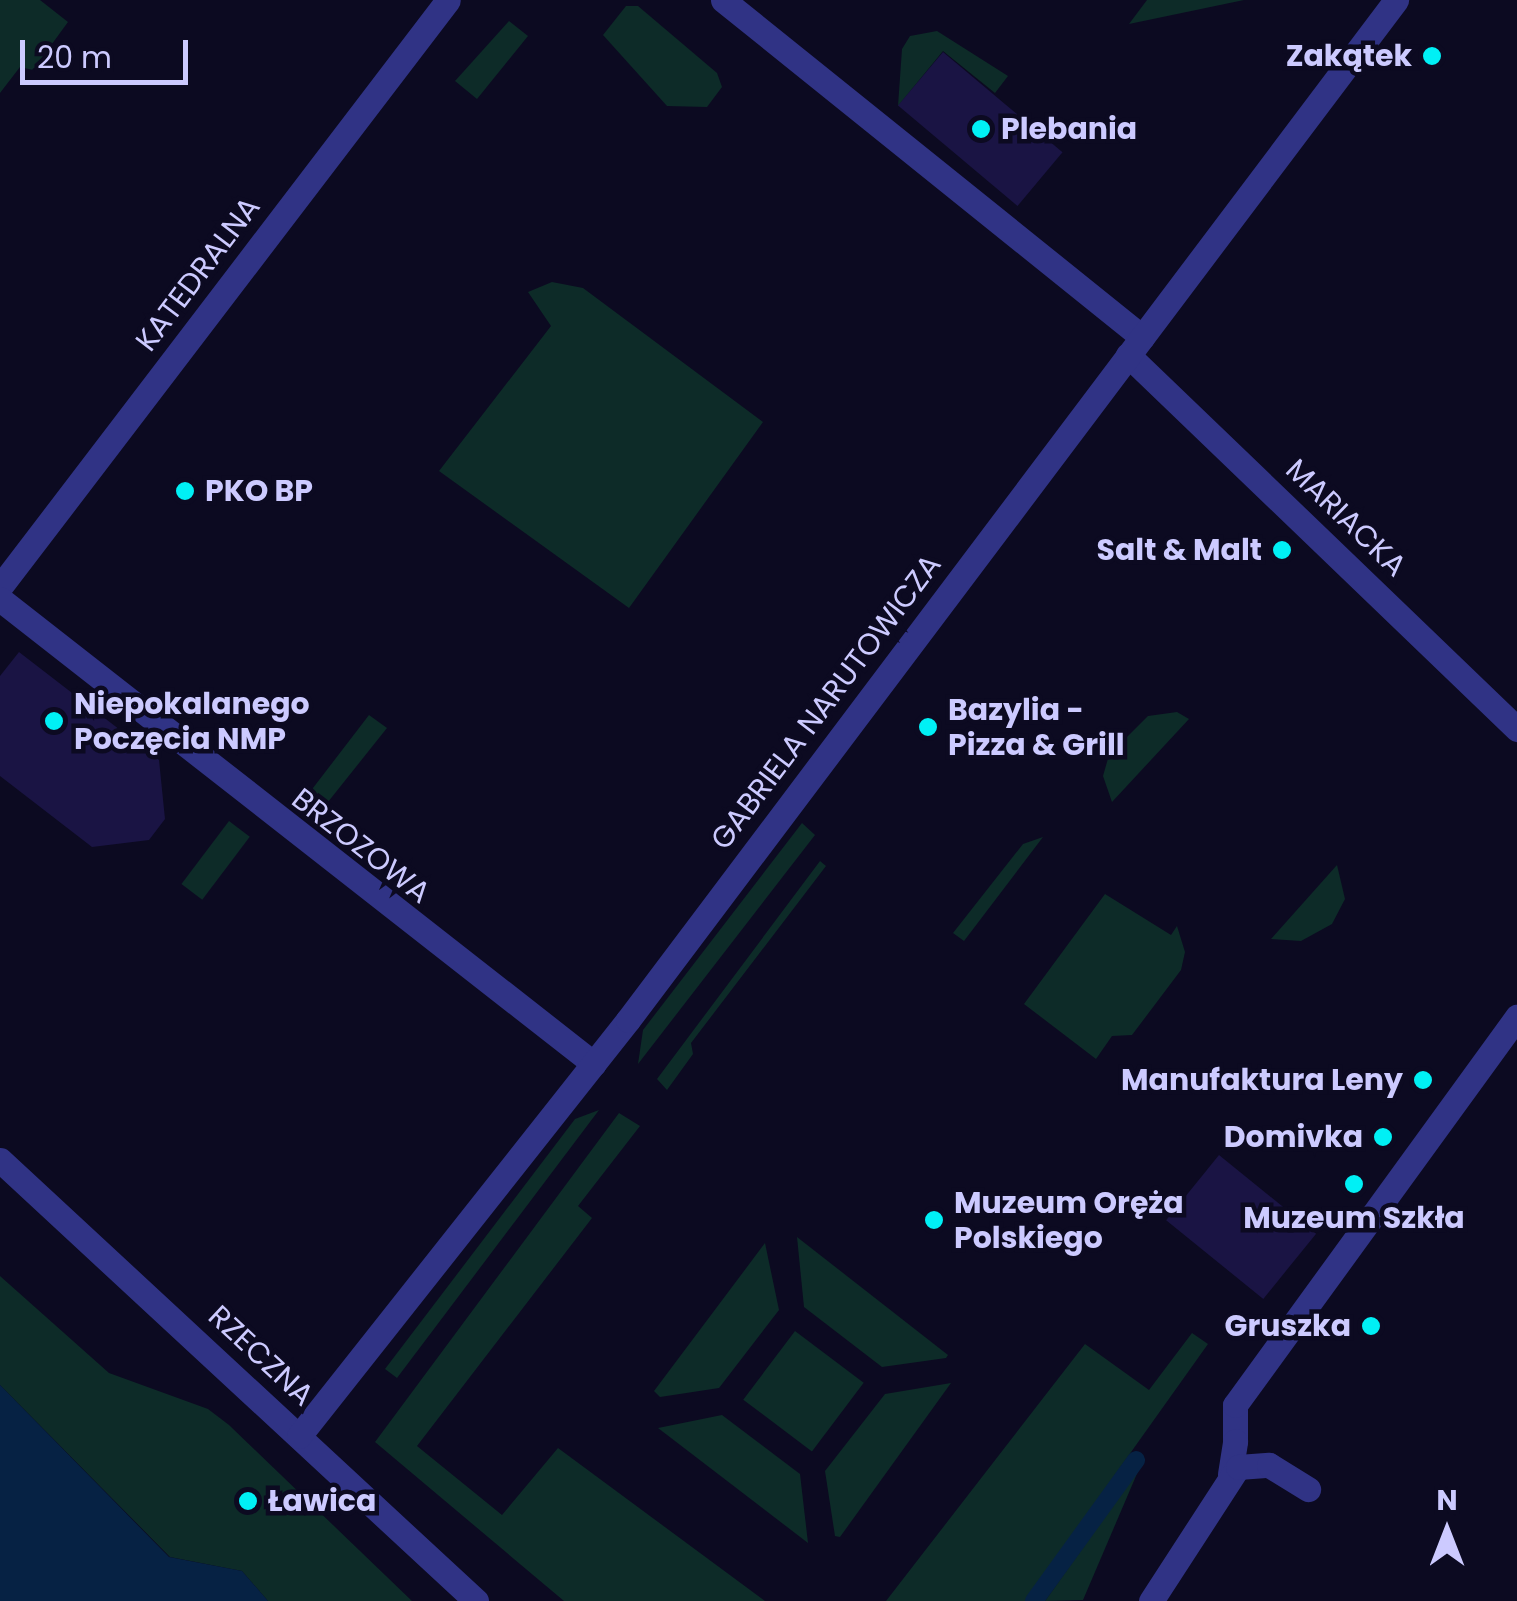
<!DOCTYPE html>
<html>
<head>
<meta charset="utf-8">
<style>
  body { margin:0 }
  #map { position:relative; width:1517px; height:1601px; overflow:hidden; background:#0c0a21; font-family:Poppins,sans-serif }
  div>[style] { position:absolute }
  .green>* { inset:0; background:#0d2b28; transform-origin:0 0 }
  .water>* { inset:0; background:#062244 }
  .stream>* { height:18px; margin:-9px; padding:0 9px; transform-origin:9px; border-radius:9px; background:#062244 }
  .building>* { inset:0; background:#1a1444; transform-origin:0 0 }
  .pedestrian>* { height:25px; margin:-12.5px; padding:0 12.5px; transform-origin:12.5px; border-radius:12.5px; background:#303385 }
  .minor>* { height:25px; margin:-12.5px; padding:0 12.5px; transform-origin:12.5px; border-radius:12.5px; background:#303385 }
  .dots>* { width:28px; height:28px; translate:-50% -50%; box-sizing:border-box; border:5px solid #0c0a21; border-radius:50% }
  span { translate:-50% -50%; white-space:nowrap; text-align:center; line-height:1.15; -webkit-text-stroke:9px #0c0a21; paint-order:stroke }
  .poi-label { font-size:30px; color:#cccaff; font-weight:700 }
  .right { translate:-100% -50%; text-align:right }
  .left { translate:0 -50%; text-align:left }
  .street-label { font-size:30px; color:#cccaff }
  .north { position:absolute; left:1397px; top:1481px; width:100px; height:100px; -webkit-text-stroke:8px #0c0a21; paint-order:stroke; rotate:0deg; font-size:28px; font-weight:700; line-height:40px; text-align:center; color:#cccaff }
  .north::after { content:''; display:block; margin:auto; width:35px; height:45px; background:#cccaff; clip-path:polygon(50% 0,100% 100%,50% 72%,0 100%) }
  .scale { position:absolute; left:20px; top:40px; width:168px; height:45px; box-sizing:border-box; border:5px solid #cccaff; border-top:0; padding-left:12px; font-size:30px; line-height:35px; white-space:nowrap; color:#cccaff; -webkit-text-stroke:8px #0c0a21; paint-order:stroke }
</style>
</head>
<body>
<div id="map">
  <div class="green">
    <div style="clip-path:polygon(0 0,40px 0,68px 22px,33px 70px,20px 67px,0 93px)"></div>
    <div style="clip-path:polygon(1147px 0,1244px 0,1129px 24px)"></div>
    <div style="clip-path:polygon(626px 6px,638px 6px,717px 73px,722px 87px,707px 107px,667px 106px,603px 35px)"></div>
    <div style="clip-path:polygon(509px 21px,528px 36px,477px 99px,455px 81px)"></div>
    <div style="clip-path:polygon(937px 31px,1008px 76px,995px 93px,943px 51px,898px 106px,902px 49px,910px 36px)"></div>
    <div style="clip-path:polygon(552px 282px,583px 288px,763px 422px,629px 608px,439px 471px,551px 326px,528px 292px)"></div>
    <div style="clip-path:polygon(1177px 712px,1189px 719px,1112px 802px,1103px 776px,1109px 755px,1148px 716px)"></div>
    <div style="clip-path:polygon(369px 715px,387px 728px,324px 807px,310px 796px,313px 788px)"></div>
    <div style="left:229px;top:821px;width:26px;height:79px;rotate:37deg"></div>
    <div style="clip-path:polygon(802px 823px,815px 835px,638px 1064px,643px 1030px)"></div>
    <div style="clip-path:polygon(1043px 837px,964px 941px,953px 933px,1023px 844px)"></div>
    <div style="clip-path:polygon(820px 861px,826px 866px,691px 1043px,693px 1054px,667px 1090px,657px 1079px)"></div>
    <div style="clip-path:polygon(1337px 865px,1345px 899px,1332px 924px,1301px 941px,1271px 939px)"></div>
    <div style="clip-path:polygon(1105px 894px,1171px 935px,1177px 926px,1185px 952px,1181px 970px,1132px 1035px,1112px 1036px,1096px 1059px,1024px 1004px)"></div>
    <div style="clip-path:polygon(599px 1110px,397px 1378px,385px 1369px,575px 1119px)"></div>
    <div style="clip-path:polygon(619px 1113px,640px 1126px,578px 1206px,592px 1218px,417px 1446px,502px 1515px,558px 1448px,765px 1601px,564px 1601px,375px 1442px)"></div>
    <div style="clip-path:polygon(797px 1237px,948px 1355px,946px 1358px,882px 1367px,804px 1307px)"></div>
    <div style="clip-path:polygon(765px 1243px,779px 1310px,719px 1388px,660px 1397px,654px 1391px)"></div>
    <div style="clip-path:polygon(0 1276px,109px 1373px,208px 1409px,229px 1425px,412px 1601px,268px 1601px,242px 1571px,170px 1557px,0 1385px)"></div>
    <div style="left:795px;top:1331px;width:86px;height:86px;rotate:37deg"></div>
    <div style="clip-path:polygon(1192px 1333px,1208px 1344px,1025px 1601px,886px 1601px,1085px 1344px,1149px 1390px)"></div>
    <div style="clip-path:polygon(951px 1383px,840px 1537px,835px 1536px,825px 1471px,885px 1394px)"></div>
    <div style="clip-path:polygon(722px 1415px,800px 1474px,808px 1543px,658px 1428px)"></div>
    <div style="clip-path:polygon(1139px 1469px,1083px 1600px,1045px 1601px)"></div>
  </div>
  <div class="water">
    <div style="clip-path:polygon(0 1385px,169px 1557px,242px 1571px,268px 1601px,0 1601px)"></div>
  </div>
  <div class="stream">
    <div style="left:1034px;top:1601px;width:174px;rotate:-54.1deg"></div>
  </div>
  <div class="building">
    <div style="left:943px;top:52px;width:156px;height:70px;rotate:40deg"></div>
    <div style="clip-path:polygon(19px 652px,159px 760px,165px 819px,149px 840px,92px 847px,0 776px,0 676px)"></div>
    <div style="left:1219px;top:1155px;width:125px;height:84px;rotate:39deg"></div>
  </div>
  <div class="pedestrian">
    <div style="left:1128px;top:355px;width:540px;rotate:43.87deg"></div>
    <div style="left:1235px;top:1441px;width:36px;rotate:-90deg"></div>
    <div style="left:1235px;top:1405px;width:480px;rotate:-54deg"></div>
  </div>
  <div class="minor">
    <div style="left:723px;top:0;width:538px;rotate:38.81deg"></div>
    <div style="left:0;top:587px;width:738px;rotate:-52.65deg"></div>
    <div style="left:0;top:599px;width:754px;rotate:38.05deg"></div>
    <div style="left:0;top:1160px;width:649px;rotate:42.81deg"></div>
    <div style="left:299px;top:1436px;width:530px;rotate:-51.66deg"></div>
    <div style="left:628px;top:1020px;width:1277px;rotate:-53.02deg"></div>
    <div style="left:1230px;top:1474px;width:33px;rotate:-81deg"></div>
    <div style="left:1151px;top:1601px;width:160px;rotate:-57deg"></div>
    <div style="left:1238px;top:1467px;width:31px;rotate:-4deg"></div>
    <div style="left:1269px;top:1465px;width:46px;rotate:31.6deg"></div>
  </div>
  <div class="dots">
    <div style="left:1432px;top:56px;background:#00f0f5"></div>
    <div style="left:981px;top:129px;background:#00f0f5"></div>
    <div style="left:185px;top:491px;background:#00f0f5"></div>
    <div style="left:1282px;top:550px;background:#00f0f5"></div>
    <div style="left:54px;top:721px;background:#00f0f5"></div>
    <div style="left:928px;top:727px;background:#00f0f5"></div>
    <div style="left:1423px;top:1080px;background:#00f0f5"></div>
    <div style="left:1383px;top:1137px;background:#00f0f5"></div>
    <div style="left:1354px;top:1184px;background:#00f0f5"></div>
    <div style="left:934px;top:1220px;background:#00f0f5"></div>
    <div style="left:1371px;top:1326px;background:#00f0f5"></div>
    <div style="left:248px;top:1501px;background:#00f0f5"></div>
  </div>
  <div class="poi-label">
    <span class="right" style="left:1412px;top:56px">Zakątek</span>
    <span class="left" style="left:1001px;top:129px">Plebania</span>
    <span class="left" style="left:205px;top:491px">PKO BP</span>
    <span class="right" style="left:1262px;top:550px">Salt &amp; Malt</span>
    <span class="left" style="left:74px;top:721px">Niepokalanego<br>Poczęcia NMP</span>
    <span class="left" style="left:948px;top:727px">Bazylia -<br>Pizza &amp; Grill</span>
    <span class="right" style="left:1403px;top:1080px">Manufaktura Leny</span>
    <span class="right" style="left:1363px;top:1137px">Domivka</span>
    <span class="left" style="left:954px;top:1220px">Muzeum Oręża<br>Polskiego</span>
    <span style="left:1354px;top:1218px">Muzeum Szkła</span>
    <span class="right" style="left:1351px;top:1326px">Gruszka</span>
    <span class="left" style="left:268px;top:1501px">Ławica</span>
  </div>
  <div class="street-label">
    <span style="left:198px;top:274px;rotate:-53deg">KATEDRALNA</span>
    <span style="left:1346px;top:518px;rotate:44deg">MARIACKA</span>
    <span style="left:826px;top:702px;rotate:-53deg">GABRIELA NARUTOWICZA</span>
    <span style="left:361px;top:846px;rotate:38deg">BRZOZOWA</span>
    <span style="left:261px;top:1356px;rotate:43deg">RZECZNA</span>
  </div>
  <div class="north">N</div>
  <div class="scale">20 m</div>
</div>
</body>
</html>
